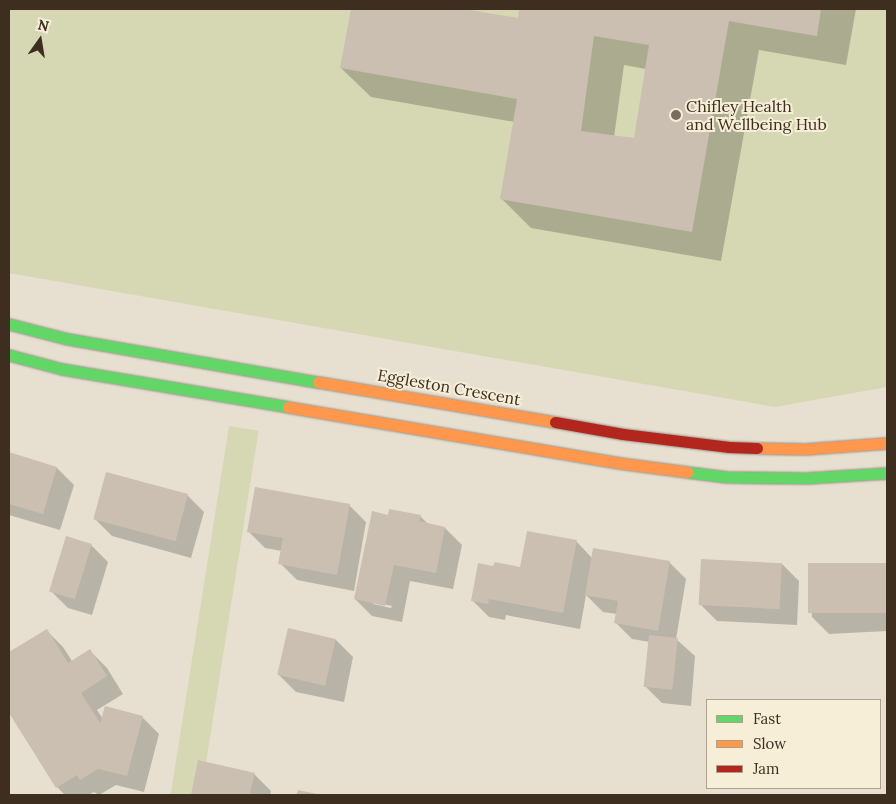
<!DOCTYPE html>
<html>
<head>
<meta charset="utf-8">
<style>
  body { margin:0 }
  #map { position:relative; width:896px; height:804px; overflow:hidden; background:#e7e0d1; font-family:Lora,serif }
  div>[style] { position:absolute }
  .green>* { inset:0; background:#d6d7b3; transform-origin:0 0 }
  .shadow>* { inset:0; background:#0003 }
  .building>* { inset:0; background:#cbbfb2; transform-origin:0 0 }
  .roads { filter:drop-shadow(0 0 1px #9c958a) drop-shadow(0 0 1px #9c958a) }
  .fast>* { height:11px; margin:-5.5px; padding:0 5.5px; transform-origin:5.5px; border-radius:5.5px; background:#63d668 }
  .slow>* { height:11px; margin:-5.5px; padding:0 5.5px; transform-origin:5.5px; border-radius:5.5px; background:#ff974d }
  .jam>* { height:11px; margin:-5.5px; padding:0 5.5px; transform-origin:5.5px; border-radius:5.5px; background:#b3261e }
  .dots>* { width:14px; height:14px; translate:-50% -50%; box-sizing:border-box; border:2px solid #f7eed8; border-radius:50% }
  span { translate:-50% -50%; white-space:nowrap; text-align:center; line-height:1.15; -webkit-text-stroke:4px #f7eed8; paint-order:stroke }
  .poi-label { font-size:16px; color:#3d2e20 }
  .left { translate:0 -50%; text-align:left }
  .street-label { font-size:16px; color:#3d2e20 }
  .frame { position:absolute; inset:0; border:10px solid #3d2e20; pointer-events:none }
  .legend { position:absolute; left:706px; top:699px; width:175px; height:90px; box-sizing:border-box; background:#f7eed8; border:1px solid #ada18e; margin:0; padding:6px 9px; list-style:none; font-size:15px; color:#3d2e20 }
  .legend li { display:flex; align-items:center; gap:10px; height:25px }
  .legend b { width:25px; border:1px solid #ada18e }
  .north { position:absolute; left:15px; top:15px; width:50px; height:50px; -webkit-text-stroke:4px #f7eed8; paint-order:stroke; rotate:13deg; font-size:14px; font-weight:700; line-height:20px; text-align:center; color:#3d2e20 }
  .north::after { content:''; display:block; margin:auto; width:18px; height:22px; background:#3d2e20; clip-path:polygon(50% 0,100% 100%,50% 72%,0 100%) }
</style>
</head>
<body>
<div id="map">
  <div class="green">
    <div style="clip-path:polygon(9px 9px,887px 9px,887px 387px,775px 407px,9px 273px)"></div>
    <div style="left:229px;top:426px;width:30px;height:381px;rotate:9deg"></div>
  </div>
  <div class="shadow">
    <div style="clip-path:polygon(evenodd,352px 9px,457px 9px,519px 19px,521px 9px,856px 9px,846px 65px,759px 50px,721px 261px,531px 228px,501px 198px,515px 122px,371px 97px,341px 68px,352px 9px,624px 65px,646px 69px,635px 140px,614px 137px,624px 65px)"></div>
    <div style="clip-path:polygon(9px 454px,57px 468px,74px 485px,60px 530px,9px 515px)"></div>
    <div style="clip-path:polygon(187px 495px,204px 512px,191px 558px,112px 536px,95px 519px)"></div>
    <div style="clip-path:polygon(349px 505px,366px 522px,354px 591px,297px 580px,280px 563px,282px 551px,265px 548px,248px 531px)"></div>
    <div style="clip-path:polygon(evenodd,389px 516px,420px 516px,428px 524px,445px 528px,462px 545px,453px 589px,410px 581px,402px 622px,372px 616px,355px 599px,389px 516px,373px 602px,392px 606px,391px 608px,373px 604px,373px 602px)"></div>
    <div style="clip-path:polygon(576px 541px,592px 558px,669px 562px,686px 579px,676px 639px,695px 656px,691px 706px,662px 703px,645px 686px,650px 642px,632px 639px,615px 622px,617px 614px,603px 612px,586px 595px,580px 629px,506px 615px,505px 620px,489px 617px,472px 600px,494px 567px,521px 568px)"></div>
    <div style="clip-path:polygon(91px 545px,108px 562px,92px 615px,68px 608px,51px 591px)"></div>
    <div style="clip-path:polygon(782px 564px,799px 581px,797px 625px,717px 621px,700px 604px)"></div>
    <div style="clip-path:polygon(887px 564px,887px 631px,829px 634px,812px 617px,809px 569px)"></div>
    <div style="clip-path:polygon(46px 630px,63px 647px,72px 661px,90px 651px,107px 668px,123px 694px,97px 710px,103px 719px,142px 717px,159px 734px,144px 792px,116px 785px,99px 795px,94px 792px,88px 795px,65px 795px,57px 787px,9px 710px,9px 654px)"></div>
    <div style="clip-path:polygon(289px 630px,336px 640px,353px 657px,344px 702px,296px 692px,279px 675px)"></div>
    <div style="clip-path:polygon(199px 762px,254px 774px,271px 791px,270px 795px,192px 795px)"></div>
  </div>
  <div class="building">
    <div style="clip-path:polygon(evenodd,351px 9px,464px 9px,518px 18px,519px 9px,821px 9px,817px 36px,729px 21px,692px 232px,500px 199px,517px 99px,340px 68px,351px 9px,594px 36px,649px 45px,634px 138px,581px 131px,594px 36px)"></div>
    <div style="clip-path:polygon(9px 452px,57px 467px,43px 514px,9px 504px)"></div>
    <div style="left:106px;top:472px;width:85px;height:49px;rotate:15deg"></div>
    <div style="clip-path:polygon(255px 487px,350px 504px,337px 575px,278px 564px,283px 538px,247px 532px)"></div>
    <div style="clip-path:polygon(389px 509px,421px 515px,419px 521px,445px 527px,436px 573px,394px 565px,385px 606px,354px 599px,372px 511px,388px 515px)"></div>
    <div style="clip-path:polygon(527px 531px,577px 540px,563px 613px,489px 599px,488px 604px,471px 601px,478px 563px,493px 566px,495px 562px,520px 567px)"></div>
    <div style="left:66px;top:536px;width:27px;height:58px;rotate:17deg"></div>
    <div style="clip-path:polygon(593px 548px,670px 561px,658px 631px,614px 623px,618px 601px,585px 595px)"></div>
    <div style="left:701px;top:559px;width:81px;height:46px;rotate:3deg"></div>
    <div style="left:887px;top:563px;width:50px;height:79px;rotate:90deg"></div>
    <div style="left:288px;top:628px;width:49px;height:48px;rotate:13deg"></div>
    <div style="clip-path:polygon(47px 629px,68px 663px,90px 649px,107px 676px,81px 693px,100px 723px,105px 706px,143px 716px,127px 776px,98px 769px,80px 780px,77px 775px,56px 788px,9px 713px,9px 652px)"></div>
    <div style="left:649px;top:635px;width:29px;height:52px;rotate:6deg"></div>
    <div style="clip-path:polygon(198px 760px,255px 773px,250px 793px,258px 795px,191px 795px)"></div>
    <div style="clip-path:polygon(298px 790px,317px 794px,317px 795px,296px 795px)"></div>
  </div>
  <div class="roads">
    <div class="fast">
      <div style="left:9px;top:324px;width:61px;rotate:14.3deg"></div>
      <div style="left:68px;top:339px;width:254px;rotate:9.8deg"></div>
      <div style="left:9px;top:355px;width:55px;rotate:14.8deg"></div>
      <div style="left:62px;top:369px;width:229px;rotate:9.5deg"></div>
      <div style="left:687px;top:472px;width:40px;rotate:7.1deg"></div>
      <div style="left:727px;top:477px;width:79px;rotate:0.7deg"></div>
      <div style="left:806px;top:478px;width:81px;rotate:-3.5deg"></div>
    </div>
    <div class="slow">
      <div style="left:318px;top:382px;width:240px;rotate:9.6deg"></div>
      <div style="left:288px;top:407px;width:336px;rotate:9.6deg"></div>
      <div style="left:619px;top:463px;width:69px;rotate:7.5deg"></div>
      <div style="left:757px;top:448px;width:48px;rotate:1.2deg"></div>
      <div style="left:805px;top:449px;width:82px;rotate:-4.2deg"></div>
    </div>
    <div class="jam">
      <div style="left:555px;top:422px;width:69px;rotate:10deg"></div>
      <div style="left:623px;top:434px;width:107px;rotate:7deg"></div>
      <div style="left:729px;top:447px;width:28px;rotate:2deg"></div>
    </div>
  </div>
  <div class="dots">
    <div style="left:676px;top:115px;background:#786c5e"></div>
  </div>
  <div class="poi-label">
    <span class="left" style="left:686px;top:115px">Chifley Health<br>and Wellbeing Hub</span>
  </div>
  <div class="street-label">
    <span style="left:449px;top:387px;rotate:10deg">Eggleston Crescent</span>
  </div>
  <div class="frame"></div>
  <ul class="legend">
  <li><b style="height:6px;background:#63d668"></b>Fast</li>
  <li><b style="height:6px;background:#ff974d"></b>Slow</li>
  <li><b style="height:6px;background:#b3261e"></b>Jam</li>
  </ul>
  <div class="north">N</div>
</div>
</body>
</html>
